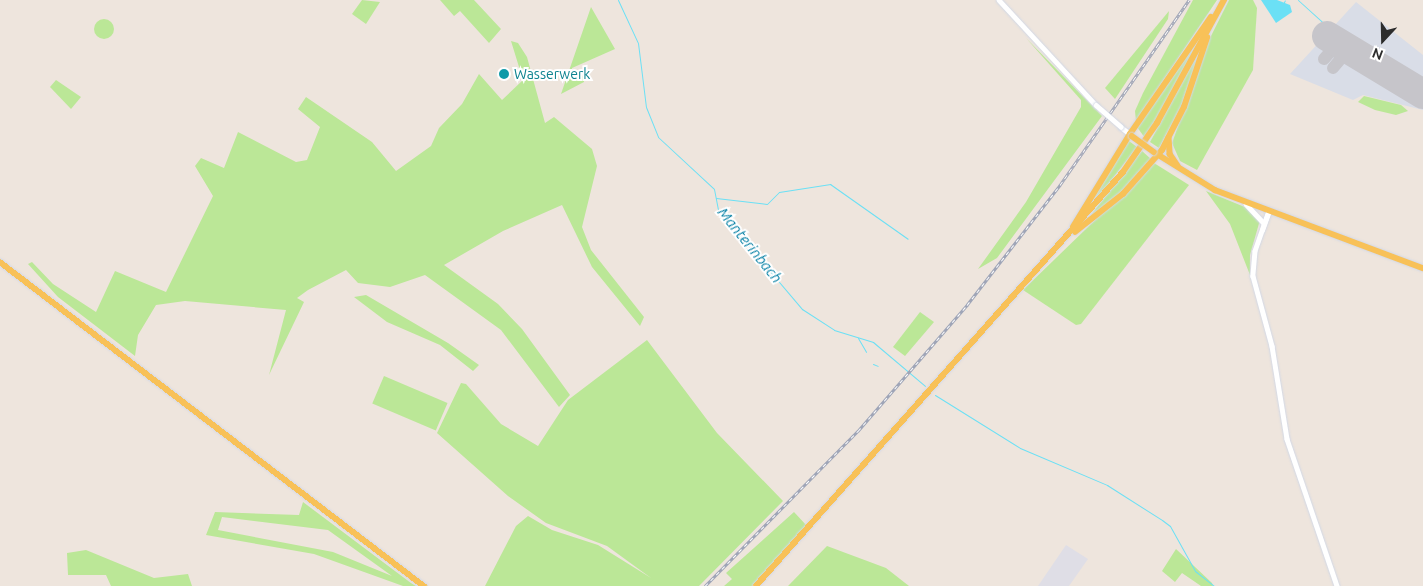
<!DOCTYPE html>
<html>
<head>
<meta charset="utf-8">
<style>
  body { margin:0 }
  #map { position:relative; width:1423px; height:586px; overflow:hidden; background:#eee5dd; font-family:Ubuntu,sans-serif }
  div>[style] { position:absolute }
  .industrial>* { inset:0; background:#dfdee6 }
  .airport>* { inset:0; background:#d9dde7 }
  .green>* { inset:0; background:#bbe797; transform-origin:0 0 }
  .round { border-radius:50% }
  .water>* { inset:0; background:#6be0f5 }
  .stream>* { height:1px; margin:-0.5px; padding:0 0.5px; transform-origin:0.5px; border-radius:0.5px; background:#6be0f5 }
  .taxiway>* { height:12px; margin:-6px; padding:0 6px; transform-origin:6px; border-radius:6px; background:#c6c5ca }
  .runway>* { height:30px; margin:-15px; padding:0 15px; transform-origin:15px; border-radius:15px; background:#c6c5ca }
  .roads { filter:drop-shadow(0 0 1px #d2d8e5) drop-shadow(0 0 1px #d2d8e5) }
  .minor>* { height:4.5px; margin:-2.25px; padding:0 2.25px; transform-origin:2.25px; border-radius:2.25px; background:#fff }
  .major>* { height:5.5px; margin:-2.75px; padding:0 2.75px; transform-origin:2.75px; border-radius:2.75px; background:#f8c158 }
  .rail>* { height:3px; margin-top:-1.5px; transform-origin:0; background:repeating-linear-gradient(90deg,#fff 0 4px,#9fa5b7 0 8px); box-sizing:border-box; border-block:1px solid #9fa5b7 }
  .bridges { filter:drop-shadow(0 0 1px #d2d8e5) drop-shadow(0 0 1px #d2d8e5) }
  .minor-bridge>* { height:4.5px; margin:-2.25px; padding:0 2.25px; transform-origin:2.25px; border-radius:2.25px; background:#fff }
  .major-bridge>* { height:5.5px; margin:-2.75px; padding:0 2.75px; transform-origin:2.75px; border-radius:2.75px; background:#f8c158 }
  .dots>* { width:14px; height:14px; translate:-50% -50%; box-sizing:border-box; border:2px solid #fff; border-radius:50% }
  span { translate:-50% -50%; white-space:nowrap; text-align:center; line-height:1.15; -webkit-text-stroke:4px #fff; paint-order:stroke }
  .culture-label { font-size:14px; color:#0d838f }
  .left { translate:0 -50%; text-align:left }
  .water-label { font-size:15px; color:#0680a5; font-style:italic }
  .north { position:absolute; left:1358px; top:15px; width:50px; height:50px; -webkit-text-stroke:4px #fff; paint-order:stroke; rotate:201deg; font-size:14px; font-weight:700; line-height:20px; text-align:center; color:#2c2c2c }
  .north::after { content:''; display:block; margin:auto; width:18px; height:22px; background:#2c2c2c; clip-path:polygon(50% 0,100% 100%,50% 72%,0 100%) }
</style>
</head>
<body>
<div id="map">
  <div class="industrial">
    <div style="clip-path:polygon(1066px 545px,1088px 559px,1069px 586px,1038px 586px)"></div>
  </div>
  <div class="airport">
    <div style="clip-path:polygon(1356px 2px,1423px 55px,1423px 110px,1363px 95px,1353px 100px,1290px 74px)"></div>
  </div>
  <div class="green">
    <div style="clip-path:polygon(362px 0,380px 2px,366px 24px,352px 14px)"></div>
    <div style="clip-path:polygon(440px 0,474px 0,501px 29px,489px 43px,460px 11px,454px 16px)"></div>
    <div style="clip-path:polygon(1193px 0,1217px 0,1136px 121px,1135px 111px,1143px 93px)"></div>
    <div style="clip-path:polygon(1229px 0,1253px 0,1257px 8px,1253px 70px,1197px 170px,1180px 161px,1172px 143px,1208px 42px)"></div>
    <div style="clip-path:polygon(591px 7px,615px 49px,572px 68px,572px 75px,584px 76px,584px 82px,561px 94px)"></div>
    <div style="clip-path:polygon(1169px 11px,1168px 19px,1115px 99px,1105px 88px)"></div>
    <div class="round" style="left:94px;top:19px;width:20px;height:20px"></div>
    <div style="clip-path:polygon(1204px 32px,1174px 88px,1145px 138px,1137px 127px)"></div>
    <div style="clip-path:polygon(1026px 38px,1102px 116px,997px 258px,978px 269px,1026px 202px,1081px 107px,1081px 100px)"></div>
    <div style="clip-path:polygon(511px 41px,518px 43px,527px 57px,545px 123px,554px 117px,592px 149px,597px 166px,582px 227px,591px 250px,644px 317px,640px 326px,592px 267px,562px 205px,503px 231px,444px 265px,498px 304px,522px 329px,570px 395px,559px 407px,501px 330px,425px 275px,390px 287px,358px 283px,346px 270px,308px 290px,297px 298px,304px 302px,269px 375px,286px 310px,185px 301px,156px 305px,138px 335px,135px 356px,58px 297px,28px 264px,32px 262px,53px 284px,96px 312px,115px 271px,166px 292px,213px 196px,195px 166px,201px 158px,224px 168px,238px 132px,296px 162px,307px 160px,320px 127px,298px 109px,306px 97px,372px 142px,396px 171px,431px 146px,439px 128px,462px 104px,479px 74px,502px 100px,523px 80px)"></div>
    <div style="clip-path:polygon(1201px 48px,1185px 99px,1159px 148px,1150px 142px)"></div>
    <div style="clip-path:polygon(56px 80px,81px 97px,71px 109px,50px 87px)"></div>
    <div style="clip-path:polygon(1364px 96px,1401px 105px,1408px 111px,1396px 115px,1375px 110px,1358px 102px)"></div>
    <div style="clip-path:polygon(1129px 141px,1137px 147px,1085px 214px,1092px 196px)"></div>
    <div style="clip-path:polygon(1142px 151px,1151px 159px,1126px 189px,1082px 226px)"></div>
    <div style="clip-path:polygon(1154px 163px,1189px 185px,1081px 324px,1076px 325px,1023px 290px)"></div>
    <div style="clip-path:polygon(1206px 191px,1252px 210px,1260px 220px,1250px 255px,1250px 275px,1230px 224px)"></div>
    <div style="clip-path:polygon(366px 295px,448px 343px,479px 365px,473px 371px,440px 345px,387px 322px,354px 297px)"></div>
    <div style="clip-path:polygon(920px 312px,934px 322px,905px 356px,893px 347px)"></div>
    <div style="clip-path:polygon(647px 340px,717px 433px,783px 501px,699px 586px,485px 586px,516px 526px,528px 516px,552px 530px,598px 545px,651px 578px,607px 546px,546px 523px,508px 496px,437px 433px,461px 383px,466px 384px,501px 424px,538px 446px,568px 400px)"></div>
    <div style="left:384px;top:376px;width:69px;height:30px;rotate:23deg"></div>
    <div style="clip-path:polygon(evenodd,303px 502px,411px 583px,416px 586px,403px 586px,314px 554px,206px 535px,215px 512px,299px 515px,303px 502px,222px 517px,328px 530px,392px 576px,333px 552px,218px 530px,222px 517px)"></div>
    <div style="clip-path:polygon(794px 512px,807px 526px,752px 586px,724px 586px,732px 579px,726px 573px)"></div>
    <div style="clip-path:polygon(827px 546px,886px 568px,909px 586px,788px 586px)"></div>
    <div style="clip-path:polygon(1176px 549px,1212px 583px,1213px 586px,1201px 586px,1182px 573px,1175px 582px,1162px 571px)"></div>
    <div style="clip-path:polygon(86px 550px,154px 578px,188px 574px,192px 586px,111px 586px,106px 575px,68px 575px,67px 553px)"></div>
  </div>
  <div class="water">
    <div style="clip-path:polygon(1261px 0,1277px 0,1290px 5px,1292px 12px,1276px 23px)"></div>
  </div>
  <div class="stream">
    <div style="left:618px;top:0;width:47px;rotate:65.1deg"></div>
    <div style="left:638px;top:43px;width:64px;rotate:82.9deg"></div>
    <div style="left:646px;top:107px;width:32px;rotate:68deg"></div>
    <div style="left:658px;top:137px;width:76px;rotate:42.9deg"></div>
    <div style="left:714px;top:189px;width:21px;rotate:79deg"></div>
    <div style="left:718px;top:210px;width:130px;rotate:49.7deg"></div>
    <div style="left:802px;top:309px;width:38px;rotate:33deg"></div>
    <div style="left:834px;top:330px;width:41px;rotate:17.1deg"></div>
    <div style="left:873px;top:342px;width:68px;rotate:40.2deg"></div>
    <div style="left:1298px;top:0;width:40px;rotate:42deg"></div>
    <div style="left:1283px;top:4px;width:4px;rotate:-63deg"></div>
    <div style="left:716px;top:198px;width:51px;rotate:6.7deg"></div>
    <div style="left:767px;top:204px;width:17px;rotate:-45deg"></div>
    <div style="left:779px;top:192px;width:52px;rotate:-8.9deg"></div>
    <div style="left:830px;top:184px;width:95px;rotate:35.2deg"></div>
    <div style="left:858px;top:338px;width:16px;rotate:60deg"></div>
    <div style="left:873px;top:364px;width:5px;rotate:22deg"></div>
    <div style="left:935px;top:395px;width:100px;rotate:31.9deg"></div>
    <div style="left:1020px;top:448px;width:95px;rotate:23deg"></div>
    <div style="left:1107px;top:485px;width:65px;rotate:32.5deg"></div>
    <div style="left:1162px;top:520px;width:10px;rotate:37deg"></div>
    <div style="left:1170px;top:526px;width:51px;rotate:60.9deg"></div>
    <div style="left:1195px;top:571px;width:24px;rotate:38deg"></div>
  </div>
  <div class="taxiway">
    <div style="left:1324px;top:59px;width:21px;rotate:-49deg"></div>
    <div style="left:1333px;top:68px;width:25px;rotate:-50deg"></div>
  </div>
  <div class="runway">
    <div style="left:1327px;top:36px;width:112px;rotate:31.1deg"></div>
  </div>
  <div class="roads">
    <div class="minor">
      <div style="left:999px;top:0;width:143px;rotate:47.3deg"></div>
      <div style="left:1121px;top:127px;width:11px;rotate:38deg"></div>
      <div style="left:1246px;top:204px;width:25px;rotate:47deg"></div>
      <div style="left:1269px;top:211px;width:42px;rotate:109.3deg"></div>
      <div style="left:1255px;top:251px;width:25px;rotate:95deg"></div>
      <div style="left:1253px;top:276px;width:73px;rotate:74.8deg"></div>
      <div style="left:1272px;top:346px;width:94px;rotate:80.8deg"></div>
      <div style="left:1287px;top:439px;width:155px;rotate:71.2deg"></div>
      <div style="left:1262px;top:230px;width:20px;rotate:-70deg"></div>
    </div>
    <div class="major">
      <div style="left:1169px;top:138px;width:16px;rotate:86deg"></div>
      <div style="left:1170px;top:154px;width:14px;rotate:56deg"></div>
      <div style="left:1154px;top:152px;width:72px;rotate:31.9deg"></div>
      <div style="left:1215px;top:190px;width:222px;rotate:20.6deg"></div>
      <div style="left:1073px;top:227px;width:109px;rotate:-58.5deg"></div>
      <div style="left:1130px;top:134px;width:142px;rotate:-55.3deg"></div>
      <div style="left:1075px;top:232px;width:61px;rotate:-38.4deg"></div>
      <div style="left:1123px;top:194px;width:59px;rotate:-48.4deg"></div>
      <div style="left:1162px;top:150px;width:48px;rotate:-62.9deg"></div>
      <div style="left:1184px;top:107px;width:73px;rotate:-71.6deg"></div>
      <div style="left:0;top:262px;width:534px;rotate:37.39deg"></div>
      <div style="left:756px;top:586px;width:553px;rotate:-48.44deg"></div>
      <div style="left:1123px;top:172px;width:60px;rotate:-55.2deg"></div>
      <div style="left:1157px;top:123px;width:140px;rotate:-61.4deg"></div>
    </div>
  </div>
  <div class="rail">
    <div style="left:705px;top:586px;width:218px;rotate:-45.4deg"></div>
    <div style="left:858px;top:431px;width:167px;rotate:-49.1deg"></div>
    <div style="left:967px;top:305px;width:152px;rotate:-52.2deg"></div>
    <div style="left:1060px;top:185px;width:226px;rotate:-55.1deg"></div>
  </div>
  <div class="bridges">
    <div class="minor-bridge">
      <div style="left:1096px;top:105px;width:33px;rotate:41deg"></div>
    </div>
    <div class="major-bridge">
      <div style="left:1132px;top:136px;width:27px;rotate:36deg"></div>
    </div>
  </div>
  <div class="dots">
    <div style="left:504px;top:74px;background:#0f9aa8"></div>
  </div>
  <div class="culture-label">
    <span class="left" style="left:514px;top:74px">Wasserwerk</span>
  </div>
  <div class="water-label">
    <span style="left:750px;top:245px;rotate:51deg">Manterinbach</span>
  </div>
  <div class="north">N</div>
</div>
</body>
</html>
